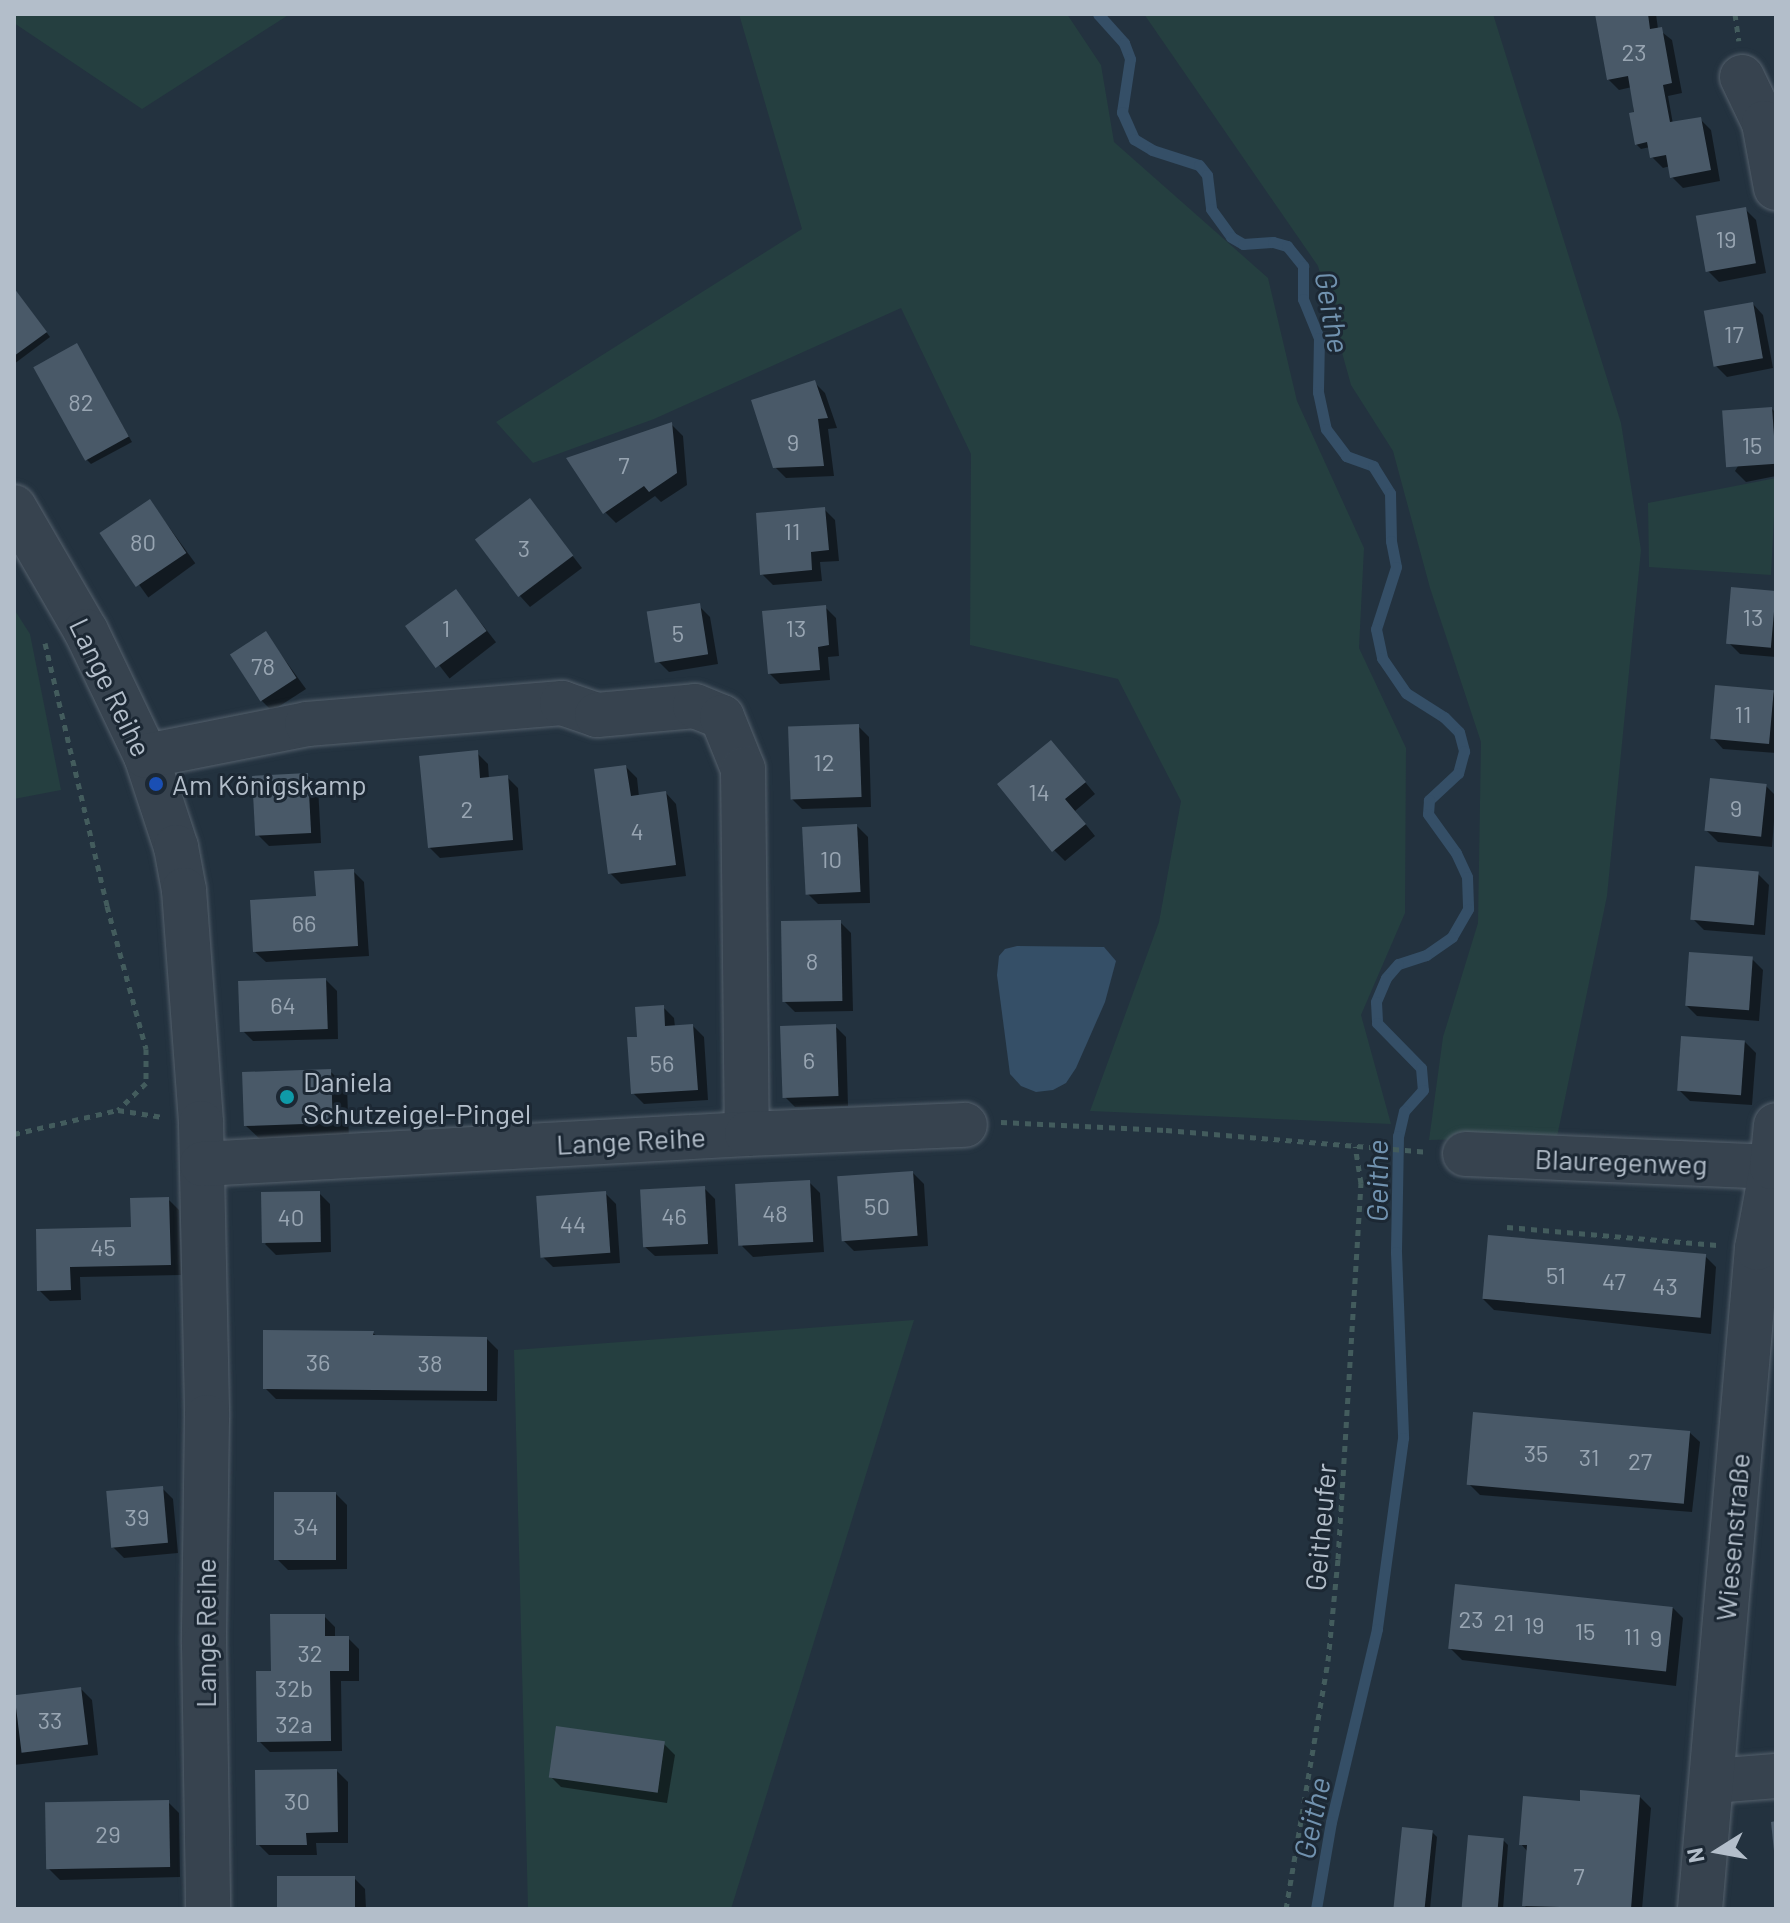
<!DOCTYPE html>
<html>
<head>
<meta charset="utf-8">
<style>
  body { margin:0 }
  #map { position:relative; width:1790px; height:1923px; overflow:hidden; background:#23323f; font-family:Barlow,sans-serif }
  div>[style] { position:absolute }
  .green>* { inset:0; background:#253f40 }
  .water>* { inset:0; background:#354f67 }
  .shadow>* { inset:0; background:#0007; transform-origin:0 0 }
  .stream>* { height:11px; margin:-5.5px; padding:0 5.5px; transform-origin:5.5px; border-radius:5.5px; background:#354f67 }
  .building>* { inset:0; background:#495968; transform-origin:0 0 }
  .path>* { height:5px; margin-top:-2.5px; transform-origin:0; background:repeating-linear-gradient(90deg,#435c5d 0 6px,transparent 0 12px) }
  .roads { filter:drop-shadow(0 0 2px #55616d) drop-shadow(0 0 2px #55616d) }
  .minor>* { height:44px; margin:-22px; padding:0 22px; transform-origin:22px; border-radius:22px; background:#37434f }
  .dots>* { width:22px; height:22px; translate:-50% -50%; box-sizing:border-box; border:4px solid #1c2834; border-radius:50% }
  span { translate:-50% -50%; white-space:nowrap; text-align:center; line-height:1.15; -webkit-text-stroke:6px #1c2834; paint-order:stroke }
  .number-label { font-size:24px; color:#98a5b2 }
  .number-label span { -webkit-text-stroke-width:0 }
  .street-label { font-size:28px; color:#b3beca }
  .poi-label { font-size:28px; color:#b3beca }
  .left { translate:0 -50%; text-align:left }
  .water-label { font-size:30px; color:#7192af; font-style:italic }
  .frame { position:absolute; inset:0; border:16px solid #b3beca; pointer-events:none }
  .north { position:absolute; left:1678px; top:1811px; width:80px; height:80px; -webkit-text-stroke:6px #1c2834; paint-order:stroke; rotate:259deg; font-size:22px; font-weight:700; line-height:32px; text-align:center; color:#b3beca }
  .north::after { content:''; display:block; margin:auto; width:28px; height:36px; background:#b3beca; clip-path:polygon(50% 0,100% 100%,50% 72%,0 100%) }
</style>
</head>
<body>
<div id="map">
  <div class="green">
    <div style="clip-path:polygon(14px 14px,290px 14px,142px 109px,14px 23px)"></div>
    <div style="clip-path:polygon(739px 14px,1067px 14px,1101px 65px,1114px 142px,1268px 278px,1297px 401px,1364px 548px,1359px 648px,1406px 748px,1405px 913px,1361px 1015px,1391px 1124px,1090px 1111px,1159px 922px,1181px 801px,1118px 679px,970px 645px,971px 454px,901px 308px,654px 419px,533px 463px,496px 422px,802px 229px)"></div>
    <div style="clip-path:polygon(1144px 14px,1493px 14px,1621px 423px,1641px 550px,1607px 896px,1557px 1137px,1429px 1140px,1443px 1037px,1478px 923px,1481px 742px,1430px 588px,1393px 451px,1351px 385px,1318px 266px)"></div>
    <div style="clip-path:polygon(1776px 478px,1771px 575px,1649px 567px,1648px 503px)"></div>
    <div style="clip-path:polygon(14px 609px,30px 634px,61px 790px,14px 799px)"></div>
    <div style="clip-path:polygon(914px 1320px,731px 1909px,528px 1909px,514px 1350px)"></div>
  </div>
  <div class="water">
    <div style="clip-path:polygon(1017px 946px,1104px 947px,1116px 961px,1105px 1002px,1076px 1068px,1066px 1083px,1053px 1090px,1036px 1092px,1021px 1086px,1010px 1074px,997px 975px,999px 956px,1005px 949px)"></div>
  </div>
  <div class="shadow">
    <div style="clip-path:polygon(1597px 14px,1656px 14px,1658px 29px,1672px 40px,1682px 93px,1668px 96px,1673px 124px,1700px 119px,1711px 130px,1720px 181px,1683px 188px,1672px 177px,1670px 166px,1663px 168px,1652px 157px,1650px 147px,1641px 149px,1636px 144px,1632px 87px,1619px 90px,1608px 79px)"></div>
    <div style="clip-path:polygon(1745px 209px,1756px 220px,1766px 273px,1719px 282px,1708px 271px)"></div>
    <div style="clip-path:polygon(14px 289px,50px 337px,14px 364px)"></div>
    <div style="clip-path:polygon(1753px 304px,1763px 315px,1773px 368px,1727px 377px,1716px 366px)"></div>
    <div style="clip-path:polygon(77px 345px,132px 442px,91px 464px,87px 460px)"></div>
    <div style="clip-path:polygon(814px 382px,825px 393px,837px 428px,828px 429px,834px 476px,786px 478px,775px 467px)"></div>
    <div style="clip-path:polygon(1772px 409px,1776px 413px,1776px 476px,1746px 482px,1735px 471px)"></div>
    <div style="clip-path:polygon(672px 425px,683px 436px,687px 485px,661px 502px,655px 496px,616px 523px,605px 512px)"></div>
    <div style="left:150px;top:501px;width:77px;height:58px;rotate:54deg"></div>
    <div style="clip-path:polygon(530px 501px,582px 568px,530px 607px,520px 596px)"></div>
    <div style="clip-path:polygon(824px 509px,835px 520px,839px 561px,820px 562px,822px 581px,773px 585px,762px 574px)"></div>
    <div style="left:456px;top:591px;width:65px;height:59px;rotate:52deg"></div>
    <div style="clip-path:polygon(1776px 593px,1776px 657px,1740px 654px,1729px 643px)"></div>
    <div style="clip-path:polygon(699px 606px,710px 617px,718px 664px,669px 672px,658px 661px)"></div>
    <div style="clip-path:polygon(825px 607px,836px 618px,839px 656px,828px 657px,830px 680px,780px 684px,769px 673px)"></div>
    <div style="clip-path:polygon(266px 634px,306px 689px,272px 711px,261px 700px)"></div>
    <div style="clip-path:polygon(1774px 692px,1776px 753px,1723px 749px,1713px 738px)"></div>
    <div style="clip-path:polygon(858px 726px,869px 737px,871px 807px,802px 809px,791px 798px)"></div>
    <div style="clip-path:polygon(477px 753px,488px 764px,489px 779px,507px 777px,518px 788px,523px 850px,440px 858px,429px 847px)"></div>
    <div style="clip-path:polygon(1061px 753px,1095px 794px,1075px 811px,1095px 836px,1065px 861px,1054px 850px)"></div>
    <div style="clip-path:polygon(626px 767px,637px 778px,639px 797px,666px 793px,676px 804px,686px 876px,621px 884px,610px 873px)"></div>
    <div style="clip-path:polygon(307px 775px,318px 786px,321px 843px,269px 846px,258px 835px)"></div>
    <div style="clip-path:polygon(1766px 786px,1776px 796px,1772px 847px,1718px 842px,1707px 831px)"></div>
    <div style="clip-path:polygon(857px 826px,868px 837px,870px 903px,818px 904px,807px 893px)"></div>
    <div style="clip-path:polygon(353px 871px,364px 882px,369px 956px,266px 962px,255px 952px)"></div>
    <div style="clip-path:polygon(1758px 874px,1769px 885px,1765px 935px,1704px 930px,1693px 919px)"></div>
    <div style="clip-path:polygon(840px 922px,851px 933px,853px 1011px,795px 1012px,784px 1001px)"></div>
    <div style="clip-path:polygon(1752px 959px,1763px 970px,1759px 1021px,1697px 1016px,1686px 1005px)"></div>
    <div style="clip-path:polygon(326px 980px,337px 991px,338px 1039px,253px 1041px,242px 1030px)"></div>
    <div style="clip-path:polygon(663px 1007px,674px 1018px,675px 1027px,693px 1026px,704px 1037px,708px 1100px,644px 1104px,633px 1093px,639px 1038px)"></div>
    <div style="clip-path:polygon(835px 1026px,846px 1037px,848px 1106px,795px 1107px,784px 1096px)"></div>
    <div style="clip-path:polygon(1745px 1042px,1756px 1053px,1752px 1105px,1690px 1101px,1679px 1090px)"></div>
    <div style="clip-path:polygon(330px 1071px,347px 1088px,349px 1139px,262px 1141px,245px 1125px)"></div>
    <div style="clip-path:polygon(913px 1173px,924px 1184px,928px 1246px,854px 1251px,843px 1240px)"></div>
    <div style="clip-path:polygon(809px 1182px,820px 1193px,824px 1252px,753px 1257px,742px 1246px)"></div>
    <div style="clip-path:polygon(704px 1188px,715px 1199px,718px 1254px,655px 1256px,644px 1246px)"></div>
    <div style="clip-path:polygon(319px 1193px,330px 1204px,331px 1252px,276px 1255px,265px 1244px)"></div>
    <div style="clip-path:polygon(605px 1193px,616px 1204px,620px 1263px,553px 1267px,542px 1256px)"></div>
    <div style="clip-path:polygon(168px 1199px,179px 1210px,181px 1275px,80px 1277px,81px 1300px,50px 1301px,39px 1290px,38px 1231px,133px 1229px)"></div>
    <div style="clip-path:polygon(1705px 1256px,1716px 1267px,1711px 1334px,1494px 1310px,1483px 1299px)"></div>
    <div style="clip-path:polygon(373px 1333px,378px 1337px,487px 1339px,498px 1350px,497px 1401px,276px 1399px,265px 1388px)"></div>
    <div style="clip-path:polygon(1689px 1432px,1700px 1442px,1692px 1512px,1480px 1495px,1469px 1484px)"></div>
    <div style="clip-path:polygon(162px 1488px,173px 1499px,178px 1553px,124px 1558px,113px 1547px)"></div>
    <div style="clip-path:polygon(336px 1494px,347px 1505px,347px 1569px,288px 1570px,277px 1559px)"></div>
    <div style="clip-path:polygon(1672px 1607px,1683px 1618px,1676px 1686px,1462px 1660px,1451px 1649px)"></div>
    <div style="clip-path:polygon(324px 1616px,335px 1627px,335px 1638px,348px 1638px,359px 1649px,359px 1681px,341px 1681px,342px 1751px,270px 1752px,259px 1741px,273px 1673px)"></div>
    <div style="clip-path:polygon(81px 1689px,92px 1700px,98px 1755px,14px 1765px,14px 1697px)"></div>
    <div style="clip-path:polygon(664px 1744px,675px 1755px,667px 1803px,561px 1787px,550px 1776px)"></div>
    <div style="clip-path:polygon(337px 1771px,348px 1782px,348px 1843px,316px 1843px,317px 1855px,269px 1855px,258px 1844px)"></div>
    <div style="clip-path:polygon(1640px 1797px,1651px 1808px,1642px 1909px,1528px 1909px,1524px 1905px,1528px 1852px,1521px 1844px,1582px 1803px)"></div>
    <div style="clip-path:polygon(168px 1802px,179px 1813px,180px 1877px,60px 1880px,49px 1869px)"></div>
    <div style="clip-path:polygon(1432px 1832px,1437px 1837px,1430px 1909px,1397px 1909px)"></div>
    <div style="clip-path:polygon(1503px 1840px,1508px 1845px,1503px 1909px,1464px 1909px)"></div>
    <div style="clip-path:polygon(354px 1878px,365px 1889px,366px 1909px,280px 1909px)"></div>
  </div>
  <div class="stream">
    <div style="left:1098px;top:14px;width:39px;rotate:48deg"></div>
    <div style="left:1124px;top:43px;width:17px;rotate:69deg"></div>
    <div style="left:1130px;top:59px;width:54px;rotate:98.6deg"></div>
    <div style="left:1122px;top:112px;width:30px;rotate:66deg"></div>
    <div style="left:1134px;top:139px;width:21px;rotate:31deg"></div>
    <div style="left:1152px;top:150px;width:49px;rotate:17.7deg"></div>
    <div style="left:1199px;top:165px;width:13px;rotate:51deg"></div>
    <div style="left:1207px;top:175px;width:34px;rotate:83deg"></div>
    <div style="left:1211px;top:209px;width:34px;rotate:54deg"></div>
    <div style="left:1231px;top:237px;width:14px;rotate:30deg"></div>
    <div style="left:1243px;top:244px;width:30px;rotate:-4deg"></div>
    <div style="left:1273px;top:242px;width:15px;rotate:16deg"></div>
    <div style="left:1287px;top:246px;width:26px;rotate:51deg"></div>
    <div style="left:1303px;top:266px;width:33px;rotate:90deg"></div>
    <div style="left:1303px;top:299px;width:42px;rotate:67.7deg"></div>
    <div style="left:1319px;top:338px;width:54px;rotate:91.1deg"></div>
    <div style="left:1318px;top:392px;width:38px;rotate:78deg"></div>
    <div style="left:1326px;top:429px;width:34px;rotate:53deg"></div>
    <div style="left:1346px;top:456px;width:29px;rotate:20deg"></div>
    <div style="left:1373px;top:466px;width:32px;rotate:58deg"></div>
    <div style="left:1390px;top:493px;width:48px;rotate:88.8deg"></div>
    <div style="left:1391px;top:541px;width:26px;rotate:79deg"></div>
    <div style="left:1396px;top:567px;width:65px;rotate:107.9deg"></div>
    <div style="left:1376px;top:629px;width:30px;rotate:78deg"></div>
    <div style="left:1382px;top:658px;width:42px;rotate:55.6deg"></div>
    <div style="left:1406px;top:693px;width:45px;rotate:32.3deg"></div>
    <div style="left:1444px;top:717px;width:21px;rotate:45deg"></div>
    <div style="left:1459px;top:732px;width:20px;rotate:75deg"></div>
    <div style="left:1464px;top:751px;width:23px;rotate:105deg"></div>
    <div style="left:1458px;top:773px;width:40px;rotate:137deg"></div>
    <div style="left:1429px;top:800px;width:14px;rotate:94deg"></div>
    <div style="left:1428px;top:814px;width:48px;rotate:54.3deg"></div>
    <div style="left:1456px;top:853px;width:26px;rotate:65deg"></div>
    <div style="left:1467px;top:877px;width:32px;rotate:88deg"></div>
    <div style="left:1468px;top:909px;width:32px;rotate:120deg"></div>
    <div style="left:1452px;top:937px;width:32px;rotate:145deg"></div>
    <div style="left:1426px;top:955px;width:29px;rotate:162deg"></div>
    <div style="left:1398px;top:964px;width:18px;rotate:131deg"></div>
    <div style="left:1386px;top:978px;width:26px;rotate:113deg"></div>
    <div style="left:1376px;top:1002px;width:21px;rotate:87deg"></div>
    <div style="left:1377px;top:1023px;width:63px;rotate:45.6deg"></div>
    <div style="left:1421px;top:1068px;width:22px;rotate:85deg"></div>
    <div style="left:1423px;top:1090px;width:28px;rotate:132deg"></div>
    <div style="left:1404px;top:1111px;width:26px;rotate:103deg"></div>
    <div style="left:1398px;top:1136px;width:116px;rotate:91deg"></div>
    <div style="left:1396px;top:1252px;width:186px;rotate:87.8deg"></div>
    <div style="left:1403px;top:1438px;width:193px;rotate:97.8deg"></div>
    <div style="left:1377px;top:1629px;width:198px;rotate:103.4deg"></div>
    <div style="left:1331px;top:1822px;width:88px;rotate:99.8deg"></div>
  </div>
  <div class="building">
    <div style="clip-path:polygon(1595px 14px,1648px 14px,1650px 29px,1662px 27px,1672px 83px,1663px 85px,1670px 122px,1701px 117px,1711px 170px,1670px 178px,1666px 155px,1650px 158px,1647px 142px,1635px 145px,1629px 113px,1634px 112px,1628px 76px,1607px 80px)"></div>
    <div style="left:1746px;top:207px;width:57px;height:51px;rotate:80deg"></div>
    <div style="clip-path:polygon(14px 288px,47px 332px,14px 356px)"></div>
    <div style="left:1753px;top:302px;width:57px;height:50px;rotate:80deg"></div>
    <div style="left:77px;top:343px;width:107px;height:50px;rotate:61deg"></div>
    <div style="clip-path:polygon(815px 380px,828px 418px,818px 419px,824px 466px,773px 468px,751px 400px)"></div>
    <div style="left:1772px;top:407px;width:57px;height:50px;rotate:86deg"></div>
    <div style="clip-path:polygon(672px 422px,677px 473px,649px 492px,644px 486px,603px 514px,566px 458px)"></div>
    <div style="left:530px;top:498px;width:72px;height:69px;rotate:53deg"></div>
    <div style="left:150px;top:499px;width:65px;height:61px;rotate:56deg"></div>
    <div style="clip-path:polygon(825px 507px,829px 550px,811px 552px,812px 570px,760px 575px,756px 513px)"></div>
    <div style="left:1731px;top:587px;width:45px;height:57px;rotate:5deg"></div>
    <div style="left:456px;top:589px;width:52px;height:63px;rotate:54deg"></div>
    <div style="left:700px;top:603px;width:52px;height:54px;rotate:81deg"></div>
    <div style="clip-path:polygon(826px 605px,829px 645px,818px 647px,820px 670px,768px 674px,762px 611px)"></div>
    <div style="left:266px;top:631px;width:56px;height:43px;rotate:57deg"></div>
    <div style="left:1715px;top:685px;width:59px;height:54px;rotate:5deg"></div>
    <div style="left:859px;top:724px;width:73px;height:71px;rotate:88deg"></div>
    <div style="clip-path:polygon(1051px 740px,1086px 782px,1065px 799px,1086px 824px,1052px 852px,997px 784px)"></div>
    <div style="clip-path:polygon(478px 750px,480px 778px,508px 775px,513px 840px,428px 848px,419px 756px)"></div>
    <div style="clip-path:polygon(626px 765px,631px 796px,666px 791px,676px 865px,608px 874px,594px 769px)"></div>
    <div style="left:308px;top:773px;width:60px;height:56px;rotate:87deg"></div>
    <div style="left:1710px;top:778px;width:57px;height:53px;rotate:6deg"></div>
    <div style="left:857px;top:824px;width:68px;height:55px;rotate:87deg"></div>
    <div style="left:1695px;top:866px;width:64px;height:54px;rotate:5deg"></div>
    <div style="clip-path:polygon(354px 869px,358px 946px,253px 952px,250px 900px,316px 896px,314px 871px)"></div>
    <div style="left:841px;top:920px;width:81px;height:60px;rotate:89deg"></div>
    <div style="left:1689px;top:952px;width:64px;height:54px;rotate:4deg"></div>
    <div style="left:326px;top:978px;width:51px;height:88px;rotate:88deg"></div>
    <div style="clip-path:polygon(664px 1005px,665px 1026px,693px 1024px,698px 1090px,631px 1094px,627px 1037px,637px 1037px,635px 1007px)"></div>
    <div style="left:836px;top:1024px;width:72px;height:56px;rotate:88deg"></div>
    <div style="left:1681px;top:1036px;width:64px;height:55px;rotate:4deg"></div>
    <div style="left:331px;top:1069px;width:54px;height:89px;rotate:88deg"></div>
    <div style="left:913px;top:1171px;width:65px;height:76px;rotate:86deg"></div>
    <div style="left:810px;top:1180px;width:62px;height:75px;rotate:87deg"></div>
    <div style="left:705px;top:1186px;width:58px;height:65px;rotate:87deg"></div>
    <div style="left:320px;top:1191px;width:51px;height:59px;rotate:89deg"></div>
    <div style="left:606px;top:1191px;width:62px;height:70px;rotate:86deg"></div>
    <div style="clip-path:polygon(169px 1197px,171px 1265px,70px 1267px,71px 1290px,37px 1291px,36px 1229px,131px 1227px,130px 1198px)"></div>
    <div style="left:1488px;top:1235px;width:219px;height:64px;rotate:5deg"></div>
    <div style="clip-path:polygon(263px 1330px,374px 1331px,373px 1335px,487px 1337px,487px 1391px,263px 1389px)"></div>
    <div style="left:1473px;top:1412px;width:218px;height:73px;rotate:5deg"></div>
    <div style="left:163px;top:1486px;width:57px;height:57px;rotate:85deg"></div>
    <div style="left:274px;top:1492px;width:62px;height:68px"></div>
    <div style="left:1455px;top:1584px;width:219px;height:65px;rotate:6deg"></div>
    <div style="clip-path:polygon(270px 1614px,325px 1614px,325px 1636px,349px 1636px,349px 1671px,330px 1671px,331px 1741px,257px 1742px,256px 1671px,271px 1671px)"></div>
    <div style="left:81px;top:1687px;width:58px;height:67px;rotate:83deg"></div>
    <div style="left:556px;top:1726px;width:110px;height:52px;rotate:8deg"></div>
    <div style="clip-path:polygon(337px 1769px,338px 1832px,306px 1833px,307px 1845px,256px 1845px,255px 1770px)"></div>
    <div style="clip-path:polygon(1580px 1790px,1640px 1795px,1631px 1909px,1522px 1906px,1527px 1845px,1519px 1845px,1523px 1796px,1580px 1801px)"></div>
    <div style="left:169px;top:1800px;width:67px;height:124px;rotate:89deg"></div>
    <div style="clip-path:polygon(1776px 1821px,1776px 1851px,1774px 1851px,1771px 1822px)"></div>
    <div style="left:1402px;top:1827px;width:31px;height:82px;rotate:6deg"></div>
    <div style="left:1468px;top:1835px;width:36px;height:74px;rotate:5deg"></div>
    <div style="left:277px;top:1876px;width:78px;height:33px"></div>
  </div>
  <div class="path">
    <div style="left:1735px;top:14px;width:27px;rotate:82deg"></div>
    <div style="left:45px;top:643px;width:270px;rotate:76.7deg"></div>
    <div style="left:107px;top:906px;width:148px;rotate:74.7deg"></div>
    <div style="left:146px;top:1049px;width:34px;rotate:90deg"></div>
    <div style="left:146px;top:1083px;width:39px;rotate:136deg"></div>
    <div style="left:1001px;top:1122px;width:165px;rotate:2.8deg"></div>
    <div style="left:1166px;top:1130px;width:261px;rotate:4.8deg"></div>
    <div style="left:14px;top:1134px;width:107px;rotate:-13deg"></div>
    <div style="left:118px;top:1110px;width:45px;rotate:9deg"></div>
    <div style="left:1507px;top:1227px;width:211px;rotate:4.9deg"></div>
    <div style="left:1286px;top:1909px;width:252px;rotate:-80.4deg"></div>
    <div style="left:1328px;top:1661px;width:102px;rotate:-84.4deg"></div>
    <div style="left:1338px;top:1559px;width:377px;rotate:-86.5deg"></div>
    <div style="left:1361px;top:1183px;width:37px;rotate:-99deg"></div>
  </div>
  <div class="roads">
    <div class="minor">
      <div style="left:1742px;top:77px;width:51px;rotate:64.4deg"></div>
      <div style="left:1764px;top:123px;width:66px;rotate:79.5deg"></div>
      <div style="left:14px;top:507px;width:143px;rotate:59.9deg"></div>
      <div style="left:86px;top:631px;width:139px;rotate:64.4deg"></div>
      <div style="left:146px;top:756px;width:96px;rotate:71.8deg"></div>
      <div style="left:176px;top:847px;width:44px;rotate:79.5deg"></div>
      <div style="left:184px;top:890px;width:234px;rotate:85.8deg"></div>
      <div style="left:201px;top:1123px;width:294px;rotate:88.8deg"></div>
      <div style="left:207px;top:1417px;width:227px;rotate:90.8deg"></div>
      <div style="left:204px;top:1644px;width:265px;rotate:89.1deg"></div>
      <div style="left:146px;top:756px;width:164px;rotate:-11.2deg"></div>
      <div style="left:307px;top:724px;width:256px;rotate:-4.7deg"></div>
      <div style="left:562px;top:703px;width:37px;rotate:19deg"></div>
      <div style="left:597px;top:715px;width:98px;rotate:-5.2deg"></div>
      <div style="left:695px;top:706px;width:29px;rotate:22deg"></div>
      <div style="left:722px;top:717px;width:56px;rotate:68deg"></div>
      <div style="left:743px;top:769px;width:365px;rotate:89.4deg"></div>
      <div style="left:1465px;top:1154px;width:311px;rotate:2.4deg"></div>
      <div style="left:202px;top:1164px;width:546px;rotate:-3.15deg"></div>
      <div style="left:747px;top:1134px;width:218px;rotate:-2.4deg"></div>
      <div style="left:1713px;top:1781px;width:63px;rotate:-4.5deg"></div>
      <div style="left:1700px;top:1909px;width:663px;rotate:-85.07deg"></div>
      <div style="left:1757px;top:1248px;width:82px;rotate:-79.5deg"></div>
      <div style="left:1772px;top:1167px;width:42px;rotate:-84.6deg"></div>
    </div>
  </div>
  <div class="dots">
    <div style="left:156px;top:784px;background:#1a4fb4"></div>
    <div style="left:287px;top:1097px;background:#0f9aa8"></div>
  </div>
  <div class="number-label">
    <span style="left:1634px;top:52px">23</span>
    <span style="left:1726px;top:239px">19</span>
    <span style="left:1734px;top:334px">17</span>
    <span style="left:81px;top:402px">82</span>
    <span style="left:793px;top:442px">9</span>
    <span style="left:1752px;top:445px">15</span>
    <span style="left:624px;top:465px">7</span>
    <span style="left:792px;top:531px">11</span>
    <span style="left:143px;top:542px">80</span>
    <span style="left:524px;top:548px">3</span>
    <span style="left:1753px;top:617px">13</span>
    <span style="left:446px;top:628px">1</span>
    <span style="left:796px;top:628px">13</span>
    <span style="left:678px;top:633px">5</span>
    <span style="left:263px;top:666px">78</span>
    <span style="left:1743px;top:714px">11</span>
    <span style="left:824px;top:762px">12</span>
    <span style="left:1039px;top:792px">14</span>
    <span style="left:1736px;top:808px">9</span>
    <span style="left:467px;top:809px">2</span>
    <span style="left:637px;top:831px">4</span>
    <span style="left:831px;top:859px">10</span>
    <span style="left:304px;top:923px">66</span>
    <span style="left:812px;top:961px">8</span>
    <span style="left:283px;top:1005px">64</span>
    <span style="left:809px;top:1060px">6</span>
    <span style="left:662px;top:1063px">56</span>
    <span style="left:877px;top:1206px">50</span>
    <span style="left:775px;top:1213px">48</span>
    <span style="left:674px;top:1216px">46</span>
    <span style="left:291px;top:1217px">40</span>
    <span style="left:573px;top:1224px">44</span>
    <span style="left:103px;top:1247px">45</span>
    <span style="left:1556px;top:1275px">51</span>
    <span style="left:1614px;top:1281px">47</span>
    <span style="left:1665px;top:1286px">43</span>
    <span style="left:318px;top:1362px">36</span>
    <span style="left:430px;top:1363px">38</span>
    <span style="left:1536px;top:1453px">35</span>
    <span style="left:1589px;top:1457px">31</span>
    <span style="left:1640px;top:1461px">27</span>
    <span style="left:137px;top:1517px">39</span>
    <span style="left:306px;top:1526px">34</span>
    <span style="left:1471px;top:1619px">23</span>
    <span style="left:1504px;top:1622px">21</span>
    <span style="left:1534px;top:1625px">19</span>
    <span style="left:1585px;top:1631px">15</span>
    <span style="left:1632px;top:1636px">11</span>
    <span style="left:1656px;top:1638px">9</span>
    <span style="left:310px;top:1653px">32</span>
    <span style="left:294px;top:1688px">32b</span>
    <span style="left:50px;top:1720px">33</span>
    <span style="left:294px;top:1724px">32a</span>
    <span style="left:297px;top:1801px">30</span>
    <span style="left:108px;top:1834px">29</span>
    <span style="left:1579px;top:1876px">7</span>
  </div>
  <div class="street-label">
    <span style="left:111px;top:687px;rotate:64deg">Lange Reihe</span>
    <span style="left:631px;top:1140px;rotate:-3deg">Lange Reihe</span>
    <span style="left:1621px;top:1161px;rotate:2deg">Blauregenweg</span>
    <span style="left:1320px;top:1527px;rotate:-85deg">Geitheufer</span>
    <span style="left:1732px;top:1537px;rotate:-85deg">Wiesenstraße</span>
    <span style="left:205px;top:1633px;rotate:-90deg">Lange Reihe</span>
  </div>
  <div class="poi-label">
    <span class="left" style="left:172px;top:784px">Am Königskamp</span>
    <span class="left" style="left:303px;top:1097px">Daniela<br>Schutzeigel-Pingel</span>
  </div>
  <div class="water-label">
    <span style="left:1333px;top:312px;rotate:80deg">Geithe</span>
    <span style="left:1376px;top:1181px;rotate:-90deg">Geithe</span>
    <span style="left:1311px;top:1818px;rotate:-78deg">Geithe</span>
  </div>
  <div class="frame"></div>
  <div class="north">N</div>
</div>
</body>
</html>
